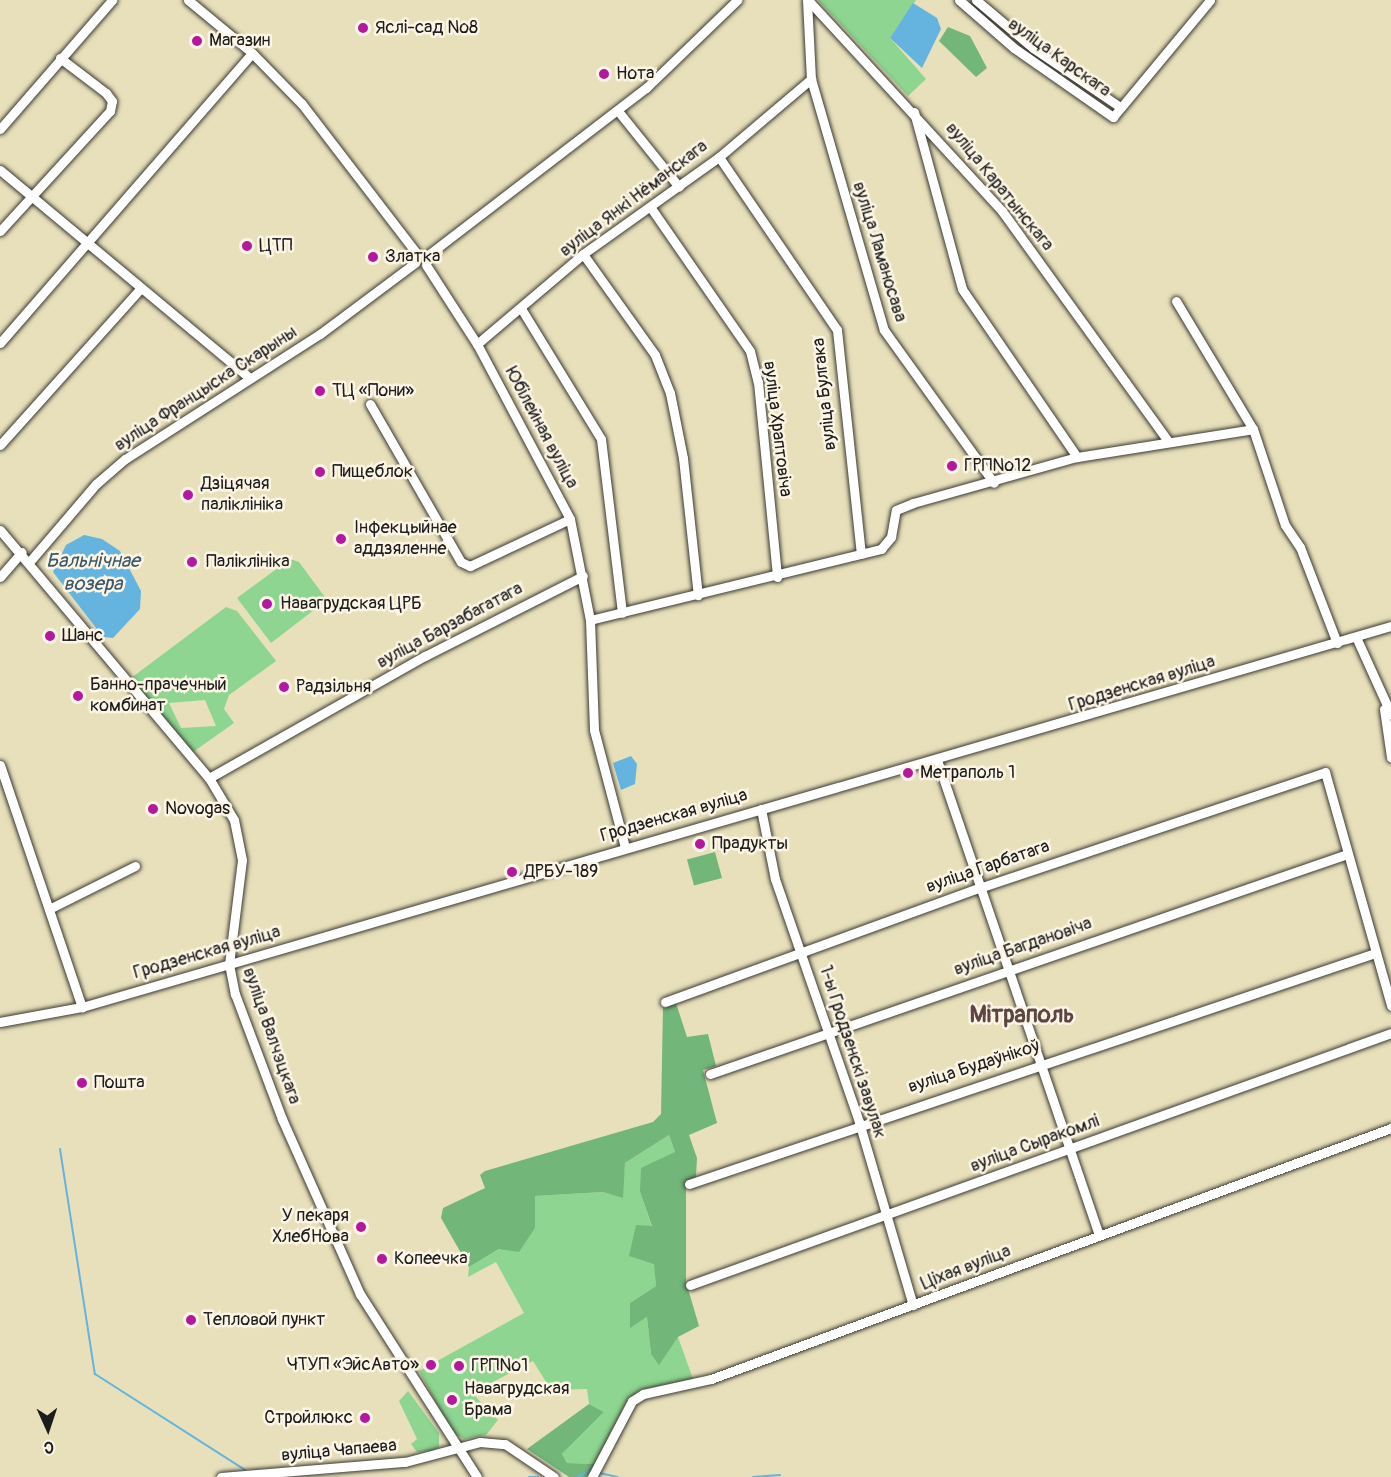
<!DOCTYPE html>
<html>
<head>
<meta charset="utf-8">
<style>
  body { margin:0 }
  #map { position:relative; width:1391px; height:1477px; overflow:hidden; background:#e8e0bb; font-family:Pangolin,sans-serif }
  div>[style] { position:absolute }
  .green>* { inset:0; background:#8dd590 }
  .forest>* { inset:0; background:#72b67a; transform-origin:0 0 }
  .water>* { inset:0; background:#65b3df }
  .stream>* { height:2px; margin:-1px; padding:0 1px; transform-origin:1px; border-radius:1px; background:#65b3df }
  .roads { filter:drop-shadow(0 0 2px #3b3934) drop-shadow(0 0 2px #3b3934) }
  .minor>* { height:9px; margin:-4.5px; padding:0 4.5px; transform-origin:4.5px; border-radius:4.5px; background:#fff }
  .dots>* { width:16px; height:16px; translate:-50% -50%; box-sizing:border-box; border:3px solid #fcf5e5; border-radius:50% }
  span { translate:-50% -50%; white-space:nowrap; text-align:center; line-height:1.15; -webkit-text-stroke:5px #fcf5e5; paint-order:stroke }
  .poi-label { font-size:18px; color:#1c1c1c }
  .left { translate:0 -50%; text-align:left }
  .right { translate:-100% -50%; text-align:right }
  .street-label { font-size:18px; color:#1c1c1c }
  .water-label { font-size:20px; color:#39586a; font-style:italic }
  .district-label { font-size:24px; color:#5c4543; font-weight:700 }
  .north { position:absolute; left:18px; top:1399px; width:60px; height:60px; -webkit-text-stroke:4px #fcf5e5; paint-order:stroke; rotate:177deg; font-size:16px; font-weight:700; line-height:24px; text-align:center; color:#1c1c1c }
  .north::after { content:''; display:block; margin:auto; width:21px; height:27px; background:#1c1c1c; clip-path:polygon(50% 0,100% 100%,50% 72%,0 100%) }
</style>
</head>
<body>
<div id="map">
  <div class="green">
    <div style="clip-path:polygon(818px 0,916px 0,890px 38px,926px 79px,908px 96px)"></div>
    <div style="clip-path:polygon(290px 559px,299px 562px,327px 600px,271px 643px,237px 598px)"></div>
    <div style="clip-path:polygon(evenodd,226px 607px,237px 611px,276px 661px,229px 695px,224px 709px,234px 723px,193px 752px,131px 678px,226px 607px,205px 700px,216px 726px,181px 728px,169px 703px,205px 700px)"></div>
    <div style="clip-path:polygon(669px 1135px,675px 1152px,640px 1192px,652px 1227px,656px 1286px,630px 1303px,631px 1327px,647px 1317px,651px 1354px,678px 1337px,693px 1379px,640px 1390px,628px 1399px,595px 1464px,567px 1463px,562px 1454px,604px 1412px,589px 1404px,587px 1389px,551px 1390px,533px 1361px,472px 1393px,498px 1420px,486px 1435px,464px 1439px,452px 1432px,419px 1371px,524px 1313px,496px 1262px,468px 1277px,469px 1267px,535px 1228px,535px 1196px,603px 1192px,622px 1197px,625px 1163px)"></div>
    <div style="clip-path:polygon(408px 1391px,439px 1433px,439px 1447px,432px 1451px,417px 1452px,411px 1444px,417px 1439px,399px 1401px)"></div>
  </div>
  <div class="forest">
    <div style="clip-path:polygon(948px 27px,970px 36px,987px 68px,976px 77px,939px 41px)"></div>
    <div style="left:715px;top:852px;width:27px;height:29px;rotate:75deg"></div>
    <div style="clip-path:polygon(676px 1003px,687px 1037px,708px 1034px,716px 1066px,703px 1070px,717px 1123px,689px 1135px,697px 1158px,696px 1177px,686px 1181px,686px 1282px,699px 1326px,678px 1337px,659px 1365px,651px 1354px,647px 1317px,630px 1328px,630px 1303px,656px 1286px,654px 1264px,629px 1256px,636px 1225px,652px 1226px,640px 1192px,641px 1168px,675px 1152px,669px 1135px,625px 1163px,623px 1198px,603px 1192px,535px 1196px,535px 1228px,519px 1252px,499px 1249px,469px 1267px,441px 1218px,443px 1208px,485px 1188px,480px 1175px,485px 1171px,653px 1122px,661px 1114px,663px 1005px)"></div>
    <div style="clip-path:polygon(589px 1404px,604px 1412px,562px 1454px,567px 1463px,595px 1464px,586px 1477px,569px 1477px,527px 1449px)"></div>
  </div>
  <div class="water">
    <div style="clip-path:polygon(913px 3px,937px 18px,941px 29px,922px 68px,890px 38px)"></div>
    <div style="clip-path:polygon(84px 535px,102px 539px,120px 551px,141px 591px,140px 609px,113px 638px,103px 637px,53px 572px,66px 545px)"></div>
    <div style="clip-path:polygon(631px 756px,637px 764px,635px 784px,621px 790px,613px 763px)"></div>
  </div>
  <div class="stream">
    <div style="left:60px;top:1149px;width:228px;rotate:81.2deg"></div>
    <div style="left:95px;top:1374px;width:178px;rotate:32.6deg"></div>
    <div style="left:599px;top:1473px;width:19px;rotate:12deg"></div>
    <div style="left:529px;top:1477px;width:9px"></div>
    <div style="left:577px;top:1477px;width:18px;rotate:-27deg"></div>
    <div style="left:753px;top:1477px;width:27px;rotate:-4deg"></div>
  </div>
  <div class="roads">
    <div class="minor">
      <div style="left:188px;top:0;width:83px;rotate:39.6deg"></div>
      <div style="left:252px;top:53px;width:71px;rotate:45.6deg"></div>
      <div style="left:302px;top:104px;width:189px;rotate:52.5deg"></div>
      <div style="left:807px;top:0;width:79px;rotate:87.1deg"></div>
      <div style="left:811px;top:79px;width:261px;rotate:73.8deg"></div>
      <div style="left:884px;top:330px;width:188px;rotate:54.3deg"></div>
      <div style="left:808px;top:0;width:287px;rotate:47.4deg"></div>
      <div style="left:1002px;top:211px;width:282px;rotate:54.2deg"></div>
      <div style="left:959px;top:0;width:73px;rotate:41.1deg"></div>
      <div style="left:1014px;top:48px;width:121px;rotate:34.9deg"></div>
      <div style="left:1113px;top:117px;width:152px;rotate:-50.3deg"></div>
      <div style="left:976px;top:0;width:75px;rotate:40.1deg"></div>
      <div style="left:1033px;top:48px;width:105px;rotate:34.1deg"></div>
      <div style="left:618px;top:111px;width:97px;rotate:51.2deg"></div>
      <div style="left:914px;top:112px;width:183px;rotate:74.8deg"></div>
      <div style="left:962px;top:289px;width:204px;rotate:55.6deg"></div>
      <div style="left:0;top:129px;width:171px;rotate:-49deg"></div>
      <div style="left:719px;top:157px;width:209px;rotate:55.7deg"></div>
      <div style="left:837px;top:330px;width:225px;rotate:83.9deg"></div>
      <div style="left:0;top:170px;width:325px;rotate:39.8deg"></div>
      <div style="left:651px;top:208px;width:174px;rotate:55.3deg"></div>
      <div style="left:750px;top:351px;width:32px;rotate:76deg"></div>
      <div style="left:758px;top:382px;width:196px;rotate:84.4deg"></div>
      <div style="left:0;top:231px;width:163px;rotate:-47.5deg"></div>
      <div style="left:110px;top:111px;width:10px;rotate:-79deg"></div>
      <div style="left:112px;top:101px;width:10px;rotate:-127deg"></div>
      <div style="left:106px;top:93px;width:58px;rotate:-142.7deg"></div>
      <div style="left:583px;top:254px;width:124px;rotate:54.5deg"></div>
      <div style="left:655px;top:355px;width:41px;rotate:68.5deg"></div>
      <div style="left:670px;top:393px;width:66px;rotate:78.7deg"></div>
      <div style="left:683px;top:458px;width:138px;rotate:83.8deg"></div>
      <div style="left:428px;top:255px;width:275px;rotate:-37.5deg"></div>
      <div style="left:646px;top:88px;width:127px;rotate:-44deg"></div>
      <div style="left:426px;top:265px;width:94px;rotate:57.2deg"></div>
      <div style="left:477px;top:344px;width:198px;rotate:62deg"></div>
      <div style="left:570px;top:519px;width:103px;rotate:78.8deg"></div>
      <div style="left:590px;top:620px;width:110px;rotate:87.9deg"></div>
      <div style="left:594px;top:730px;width:121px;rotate:75.2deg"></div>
      <div style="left:1176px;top:301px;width:149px;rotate:59deg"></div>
      <div style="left:1253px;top:429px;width:101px;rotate:71.6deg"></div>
      <div style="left:1285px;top:525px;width:27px;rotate:56deg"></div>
      <div style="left:1300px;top:547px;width:103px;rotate:68.9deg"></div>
      <div style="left:522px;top:310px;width:151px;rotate:58.5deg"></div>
      <div style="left:601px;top:439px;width:175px;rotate:83.1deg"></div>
      <div style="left:0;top:343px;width:384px;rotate:-49deg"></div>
      <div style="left:477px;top:344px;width:139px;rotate:-40.3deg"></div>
      <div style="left:583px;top:254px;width:167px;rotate:-35.5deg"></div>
      <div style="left:719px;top:157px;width:121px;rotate:-40.3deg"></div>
      <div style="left:370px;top:404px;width:182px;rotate:60.1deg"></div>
      <div style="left:461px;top:562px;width:10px;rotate:24deg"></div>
      <div style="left:470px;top:566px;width:110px;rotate:-25.2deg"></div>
      <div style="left:0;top:445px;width:211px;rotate:-48.1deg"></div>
      <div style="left:0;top:530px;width:324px;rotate:49.9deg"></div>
      <div style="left:209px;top:778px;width:49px;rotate:59.2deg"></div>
      <div style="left:234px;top:820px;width:41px;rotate:78.7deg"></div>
      <div style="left:242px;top:860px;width:105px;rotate:97.1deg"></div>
      <div style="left:229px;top:964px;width:31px;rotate:79deg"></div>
      <div style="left:235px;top:994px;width:134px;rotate:69.4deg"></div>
      <div style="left:282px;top:1119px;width:192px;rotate:66deg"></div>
      <div style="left:360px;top:1294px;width:217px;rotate:57.4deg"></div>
      <div style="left:31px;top:560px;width:100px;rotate:-49.5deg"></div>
      <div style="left:96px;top:484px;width:38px;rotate:-41deg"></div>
      <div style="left:125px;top:459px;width:232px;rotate:-32.7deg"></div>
      <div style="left:320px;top:334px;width:119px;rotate:-36.8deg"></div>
      <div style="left:0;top:577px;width:33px;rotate:-49deg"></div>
      <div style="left:590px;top:620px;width:300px;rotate:-13.7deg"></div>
      <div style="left:881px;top:549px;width:16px;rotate:-50deg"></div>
      <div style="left:891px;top:537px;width:27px;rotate:-80deg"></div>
      <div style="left:896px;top:510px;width:18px;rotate:-22deg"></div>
      <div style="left:913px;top:503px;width:170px;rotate:-15.7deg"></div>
      <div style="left:1077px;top:457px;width:178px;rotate:-9deg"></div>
      <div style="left:1356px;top:637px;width:85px;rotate:65.6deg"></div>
      <div style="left:1384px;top:709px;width:49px;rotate:81.7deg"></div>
      <div style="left:937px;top:760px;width:502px;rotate:71.17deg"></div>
      <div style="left:0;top:765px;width:256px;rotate:71.3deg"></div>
      <div style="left:209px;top:778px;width:248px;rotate:-29.5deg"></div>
      <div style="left:425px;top:656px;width:177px;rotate:-26.9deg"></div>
      <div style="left:761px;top:809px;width:71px;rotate:78.7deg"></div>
      <div style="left:775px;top:879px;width:257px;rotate:70.9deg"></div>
      <div style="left:859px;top:1122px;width:191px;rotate:73.6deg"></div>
      <div style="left:51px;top:908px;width:94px;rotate:-26.6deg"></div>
      <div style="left:665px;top:1002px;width:334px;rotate:-20deg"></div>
      <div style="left:979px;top:888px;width:365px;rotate:-18.5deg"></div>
      <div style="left:1325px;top:772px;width:243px;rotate:74.2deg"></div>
      <div style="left:0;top:1022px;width:83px;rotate:-10.4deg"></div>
      <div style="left:82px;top:1007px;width:1363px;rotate:-16.23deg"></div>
      <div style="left:710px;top:1074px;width:674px;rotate:-19.05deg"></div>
      <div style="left:689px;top:1184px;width:724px;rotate:-18.61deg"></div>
      <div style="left:690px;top:1285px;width:745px;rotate:-19.77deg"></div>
      <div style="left:221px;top:1477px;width:185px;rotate:-4.7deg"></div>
      <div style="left:405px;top:1462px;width:78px;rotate:-14.9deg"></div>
      <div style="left:480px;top:1442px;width:25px;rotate:5deg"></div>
      <div style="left:505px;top:1444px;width:59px;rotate:34deg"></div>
      <div style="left:592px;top:1477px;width:86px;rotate:-62.2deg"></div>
      <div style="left:632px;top:1401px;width:13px;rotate:-32deg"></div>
      <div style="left:643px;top:1394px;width:70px;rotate:-12.4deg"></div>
      <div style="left:711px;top:1379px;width:725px;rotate:-20.26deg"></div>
    </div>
  </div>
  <div class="dots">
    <div style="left:363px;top:28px;background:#b5179e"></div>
    <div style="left:197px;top:41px;background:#b5179e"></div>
    <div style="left:604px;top:74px;background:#b5179e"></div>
    <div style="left:247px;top:246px;background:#b5179e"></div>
    <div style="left:373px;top:257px;background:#b5179e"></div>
    <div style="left:320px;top:391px;background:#b5179e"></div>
    <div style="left:952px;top:466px;background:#b5179e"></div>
    <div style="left:320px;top:472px;background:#b5179e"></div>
    <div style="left:188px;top:495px;background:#b5179e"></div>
    <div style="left:341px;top:539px;background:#b5179e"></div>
    <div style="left:192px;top:562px;background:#b5179e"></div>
    <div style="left:267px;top:604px;background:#b5179e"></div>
    <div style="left:50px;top:636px;background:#b5179e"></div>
    <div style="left:284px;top:687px;background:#b5179e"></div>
    <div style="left:78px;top:696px;background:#b5179e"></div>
    <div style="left:908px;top:773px;background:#b5179e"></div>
    <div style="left:153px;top:809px;background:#b5179e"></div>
    <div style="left:700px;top:844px;background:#b5179e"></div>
    <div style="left:512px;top:872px;background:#b5179e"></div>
    <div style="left:82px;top:1083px;background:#b5179e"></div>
    <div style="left:361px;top:1227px;background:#b5179e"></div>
    <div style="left:382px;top:1259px;background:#b5179e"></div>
    <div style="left:191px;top:1320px;background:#b5179e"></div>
    <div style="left:431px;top:1365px;background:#b5179e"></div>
    <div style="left:459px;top:1366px;background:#b5179e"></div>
    <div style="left:452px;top:1400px;background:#b5179e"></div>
    <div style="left:365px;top:1418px;background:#b5179e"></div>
  </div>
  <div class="poi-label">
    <span class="left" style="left:375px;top:28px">Яслі-сад №8</span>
    <span class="left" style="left:209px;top:41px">Магазин</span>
    <span class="left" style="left:616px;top:74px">Нота</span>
    <span class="left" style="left:259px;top:246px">ЦТП</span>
    <span class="left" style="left:385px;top:257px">Златка</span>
    <span class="left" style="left:332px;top:391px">ТЦ «Пони»</span>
    <span class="left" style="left:964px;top:466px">ГРП№12</span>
    <span class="left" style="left:332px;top:472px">Пищеблок</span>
    <span class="left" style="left:201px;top:495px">Дзіцячая<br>паліклініка</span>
    <span class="left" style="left:354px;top:539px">Інфекцыйнае<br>аддзяленне</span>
    <span class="left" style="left:206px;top:562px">Паліклініка</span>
    <span class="left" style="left:280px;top:604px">Навагрудская ЦРБ</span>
    <span class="left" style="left:62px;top:636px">Шанс</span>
    <span class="left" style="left:90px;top:696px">Банно-прачечный<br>комбинат</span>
    <span class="left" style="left:296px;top:687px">Радзільня</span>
    <span class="left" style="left:920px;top:773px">Метраполь 1</span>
    <span class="left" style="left:165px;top:809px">Novogas</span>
    <span class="left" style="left:712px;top:844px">Прадукты</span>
    <span class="left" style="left:524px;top:872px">ДРБУ-189</span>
    <span class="left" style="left:94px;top:1083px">Пошта</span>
    <span class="right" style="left:349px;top:1227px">У пекаря<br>ХлебНова</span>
    <span class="left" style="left:394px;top:1259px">Копеечка</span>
    <span class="left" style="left:203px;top:1320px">Тепловой пункт</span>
    <span class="right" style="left:419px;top:1365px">ЧТУП «ЭйсАвто»</span>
    <span class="left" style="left:471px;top:1366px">ГРП№1</span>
    <span class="left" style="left:464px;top:1400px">Навагрудская<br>Брама</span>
    <span class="right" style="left:353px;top:1418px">Стройлюкс</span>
  </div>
  <div class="street-label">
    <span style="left:1059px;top:58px;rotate:36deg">вуліца Карскага</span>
    <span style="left:999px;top:187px;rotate:51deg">вуліца Каратынскага</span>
    <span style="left:634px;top:199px;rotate:-37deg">вуліца Янкі Нёманскага</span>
    <span style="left:879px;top:252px;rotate:73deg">вуліца Ламаносава</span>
    <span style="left:206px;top:389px;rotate:-33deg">вуліца Францыска Скарыны</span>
    <span style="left:825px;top:394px;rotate:-96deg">вуліца Булгака</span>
    <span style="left:541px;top:428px;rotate:62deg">Юбілейная вуліца</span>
    <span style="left:777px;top:429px;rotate:83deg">вуліца Храптовіча</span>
    <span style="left:450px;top:626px;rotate:-28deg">вуліца Барзабагатага</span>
    <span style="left:1142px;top:684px;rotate:-17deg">Гродзенская вуліца</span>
    <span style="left:674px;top:816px;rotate:-16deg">Гродзенская вуліца</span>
    <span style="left:988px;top:867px;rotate:-19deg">вуліца Гарбатага</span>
    <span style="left:1023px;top:947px;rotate:-19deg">вуліца Багдановіча</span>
    <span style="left:207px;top:953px;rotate:-16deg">Гродзенская вуліца</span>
    <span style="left:271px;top:1036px;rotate:71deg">вуліца Валчэцкага</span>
    <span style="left:852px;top:1052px;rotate:72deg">1-ы Гродзенскі завулак</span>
    <span style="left:974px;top:1067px;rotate:-18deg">вуліца Будаўнікоў</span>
    <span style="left:1035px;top:1144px;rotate:-20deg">вуліца Сыракомлі</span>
    <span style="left:966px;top:1268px;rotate:-21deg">Ціхая вуліца</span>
    <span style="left:339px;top:1451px;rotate:-5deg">вуліца Чапаева</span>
  </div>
  <div class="water-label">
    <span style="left:93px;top:572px">Бальнічнае<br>возера</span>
  </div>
  <div class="district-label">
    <span style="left:1022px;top:1015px">Мітраполь</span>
  </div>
  <div class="north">С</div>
</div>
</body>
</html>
